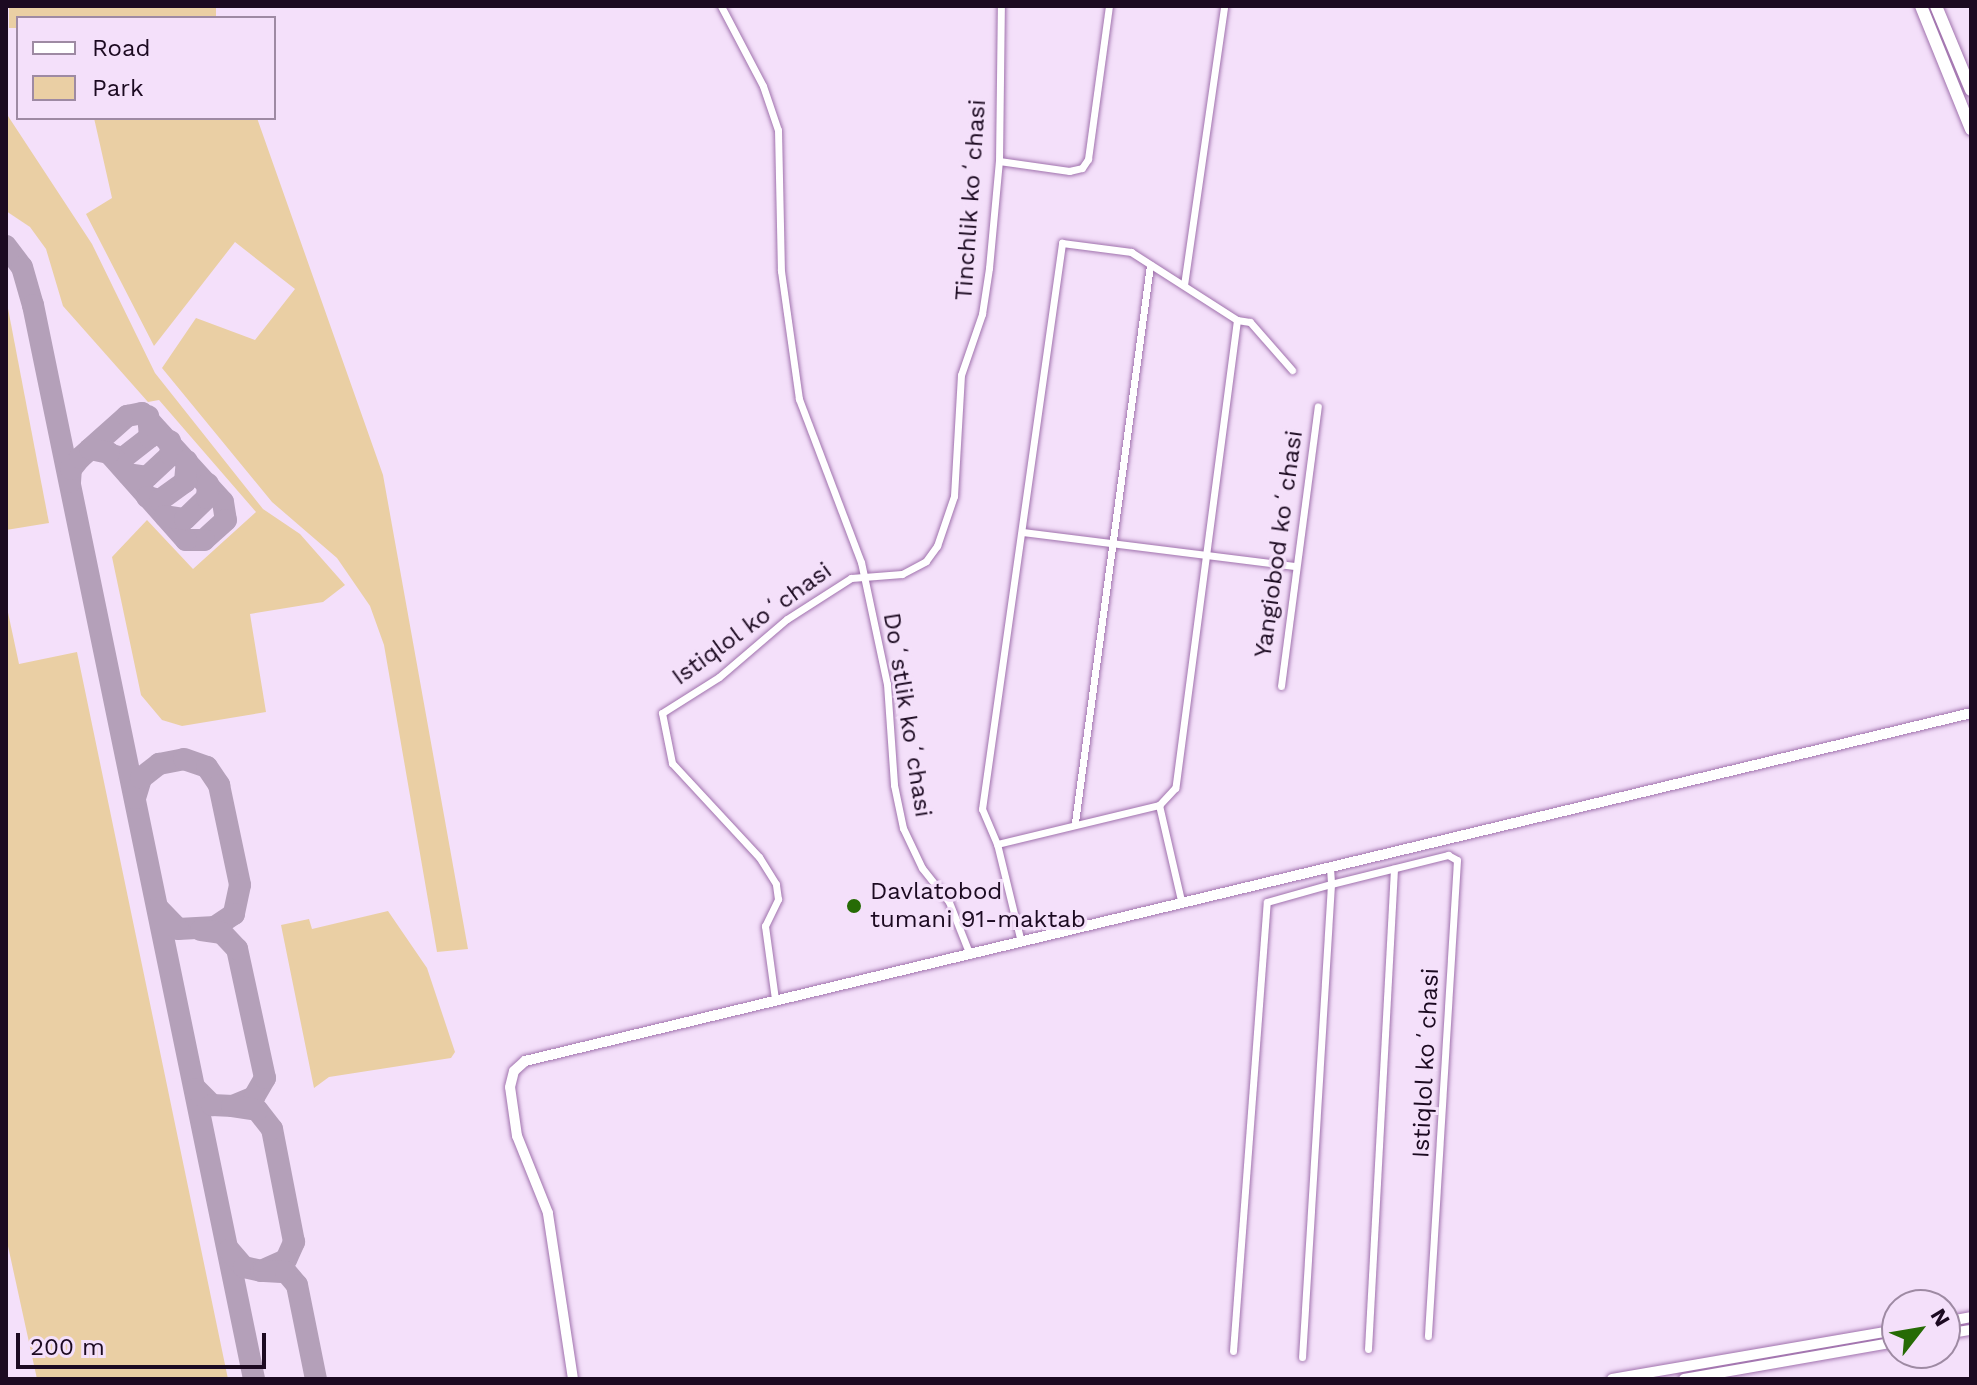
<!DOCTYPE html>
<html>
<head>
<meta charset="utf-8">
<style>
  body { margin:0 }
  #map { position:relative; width:1977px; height:1385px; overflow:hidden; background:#f4e0fa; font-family:"Work Sans",sans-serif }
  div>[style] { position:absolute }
  .green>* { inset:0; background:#eacfa4; transform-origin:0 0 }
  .taxiway>* { height:22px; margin:-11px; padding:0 11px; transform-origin:11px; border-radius:11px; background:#b4a0b9 }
  .roads { filter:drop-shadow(0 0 2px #a072ad) drop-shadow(0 0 2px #a072ad) }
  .street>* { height:7px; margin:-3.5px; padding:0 3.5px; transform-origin:3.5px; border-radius:3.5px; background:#fff }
  .secondary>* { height:10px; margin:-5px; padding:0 5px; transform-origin:5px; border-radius:5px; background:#fff }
  .highway>* { height:12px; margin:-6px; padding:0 6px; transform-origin:6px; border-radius:6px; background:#fff }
  .dots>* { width:22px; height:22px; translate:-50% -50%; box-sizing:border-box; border:4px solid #f4e0fa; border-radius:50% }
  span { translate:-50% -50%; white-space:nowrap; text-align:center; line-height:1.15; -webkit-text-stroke:6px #f4e0fa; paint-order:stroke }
  .street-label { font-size:24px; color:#1c0a21 }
  .poi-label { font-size:24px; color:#1c0a21 }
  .left { translate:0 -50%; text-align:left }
  .frame { position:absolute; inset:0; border:8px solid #1c0a21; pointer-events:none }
  .legend { position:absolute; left:16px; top:16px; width:260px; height:104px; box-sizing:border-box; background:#f4e0fa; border:2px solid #9e8aa3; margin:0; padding:10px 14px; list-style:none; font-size:24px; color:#1c0a21 }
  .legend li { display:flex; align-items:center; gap:16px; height:40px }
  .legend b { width:40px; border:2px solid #9e8aa3 }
  .north { position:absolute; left:1881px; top:1289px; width:80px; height:80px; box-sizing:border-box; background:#f4e0fa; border:2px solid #9e8aa3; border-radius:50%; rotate:59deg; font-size:22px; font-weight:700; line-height:32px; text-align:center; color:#1c0a21 }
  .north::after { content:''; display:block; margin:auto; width:28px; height:36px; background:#266b05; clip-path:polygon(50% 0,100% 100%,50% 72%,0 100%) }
  .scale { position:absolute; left:16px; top:1333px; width:250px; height:36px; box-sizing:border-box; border:4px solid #1c0a21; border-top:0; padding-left:10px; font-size:24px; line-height:28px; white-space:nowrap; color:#1c0a21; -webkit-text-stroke:6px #f4e0fa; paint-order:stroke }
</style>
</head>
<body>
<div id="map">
  <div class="green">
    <div style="left:9px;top:6px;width:207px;height:22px"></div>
    <div style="clip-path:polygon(6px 113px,92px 244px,155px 373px,263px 509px,300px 534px,345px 585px,323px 602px,250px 614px,266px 712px,182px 726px,162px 720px,141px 695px,112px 557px,147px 520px,193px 569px,256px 512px,159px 400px,148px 402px,63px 306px,46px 249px,30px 227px,6px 211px)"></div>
    <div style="clip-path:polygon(94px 118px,257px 118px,383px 475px,468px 949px,437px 952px,384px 645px,370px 606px,337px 558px,272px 502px,162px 368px,196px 318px,255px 340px,295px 289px,235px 242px,154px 346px,86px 214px,112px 198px)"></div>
    <div style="clip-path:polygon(6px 298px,49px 523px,6px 530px)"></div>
    <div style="clip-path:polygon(6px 603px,19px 664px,77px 652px,228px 1379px,37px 1379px,6px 1237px)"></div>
    <div style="clip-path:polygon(388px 911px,427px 968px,455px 1052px,451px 1058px,329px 1077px,314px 1088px,281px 925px,309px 919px,312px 929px)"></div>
  </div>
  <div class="taxiway">
    <div style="left:6px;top:246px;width:26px;rotate:53deg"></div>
    <div style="left:22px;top:267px;width:40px;rotate:74deg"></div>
    <div style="left:33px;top:305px;width:1097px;rotate:78.37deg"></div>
    <div style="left:111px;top:455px;width:12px;rotate:14deg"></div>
    <div style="left:123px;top:458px;width:34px;rotate:-38deg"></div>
    <div style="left:150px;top:437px;width:21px;rotate:-95deg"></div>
    <div style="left:128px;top:474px;width:19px;rotate:9deg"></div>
    <div style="left:147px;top:477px;width:33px;rotate:-43deg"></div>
    <div style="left:171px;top:455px;width:14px;rotate:-94deg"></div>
    <div style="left:70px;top:482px;width:13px;rotate:-86deg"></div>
    <div style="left:71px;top:469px;width:14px;rotate:-51deg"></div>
    <div style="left:80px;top:458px;width:13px;rotate:-42deg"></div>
    <div style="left:90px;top:449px;width:50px;rotate:-41.7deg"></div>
    <div style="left:127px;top:416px;width:15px;rotate:-11deg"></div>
    <div style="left:142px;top:413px;width:120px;rotate:47.7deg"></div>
    <div style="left:223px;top:502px;width:18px;rotate:81deg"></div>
    <div style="left:226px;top:520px;width:30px;rotate:138deg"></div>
    <div style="left:204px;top:540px;width:18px;rotate:180deg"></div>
    <div style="left:186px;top:540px;width:116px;rotate:-131.5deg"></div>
    <div style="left:109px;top:453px;width:19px;rotate:-168deg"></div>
    <div style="left:147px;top:497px;width:13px;rotate:13deg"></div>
    <div style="left:160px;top:500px;width:31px;rotate:-36deg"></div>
    <div style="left:185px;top:482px;width:21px;rotate:-85deg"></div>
    <div style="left:165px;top:516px;width:20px;rotate:9deg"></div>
    <div style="left:185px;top:519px;width:30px;rotate:-44deg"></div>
    <div style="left:207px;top:498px;width:14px;rotate:-86deg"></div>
    <div style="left:135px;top:798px;width:21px;rotate:-73deg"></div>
    <div style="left:141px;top:778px;width:23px;rotate:-38deg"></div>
    <div style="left:159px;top:764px;width:25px;rotate:-11deg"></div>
    <div style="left:184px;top:759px;width:24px;rotate:19deg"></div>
    <div style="left:207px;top:767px;width:22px;rotate:56deg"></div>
    <div style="left:219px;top:785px;width:102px;rotate:78.1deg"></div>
    <div style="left:240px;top:885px;width:30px;rotate:102deg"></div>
    <div style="left:234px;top:914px;width:23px;rotate:146deg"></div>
    <div style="left:215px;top:927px;width:37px;rotate:177deg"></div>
    <div style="left:178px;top:929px;width:29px;rotate:-134deg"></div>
    <div style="left:196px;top:1089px;width:23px;rotate:45deg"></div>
    <div style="left:212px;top:1105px;width:21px;rotate:3deg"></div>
    <div style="left:233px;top:1106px;width:23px;rotate:-23deg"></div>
    <div style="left:254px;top:1097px;width:22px;rotate:-60deg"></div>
    <div style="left:265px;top:1078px;width:132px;rotate:-102.2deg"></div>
    <div style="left:237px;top:949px;width:22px;rotate:-133deg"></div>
    <div style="left:222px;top:933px;width:21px;rotate:-172deg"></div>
    <div style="left:229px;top:1250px;width:23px;rotate:49deg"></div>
    <div style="left:244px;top:1267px;width:17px;rotate:13deg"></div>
    <div style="left:261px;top:1271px;width:27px;rotate:-24deg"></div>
    <div style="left:286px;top:1260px;width:20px;rotate:-66deg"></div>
    <div style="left:294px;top:1242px;width:115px;rotate:-101deg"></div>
    <div style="left:272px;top:1129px;width:24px;rotate:-128deg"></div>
    <div style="left:257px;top:1110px;width:25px;rotate:-171deg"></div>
    <div style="left:264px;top:1271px;width:22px;rotate:3deg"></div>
    <div style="left:286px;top:1272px;width:17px;rotate:50deg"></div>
    <div style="left:297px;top:1285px;width:96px;rotate:78.6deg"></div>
  </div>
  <div class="roads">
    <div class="street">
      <div style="left:721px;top:6px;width:90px;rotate:62.3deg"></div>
      <div style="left:763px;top:86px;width:46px;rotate:71.2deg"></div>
      <div style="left:778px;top:130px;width:141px;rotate:88.8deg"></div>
      <div style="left:781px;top:271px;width:129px;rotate:82deg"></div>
      <div style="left:799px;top:399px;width:174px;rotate:69.2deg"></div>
      <div style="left:861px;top:562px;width:125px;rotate:78deg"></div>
      <div style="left:887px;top:684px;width:101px;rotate:86deg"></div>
      <div style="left:894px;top:785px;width:44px;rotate:78.2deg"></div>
      <div style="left:903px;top:828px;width:44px;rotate:64.6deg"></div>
      <div style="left:922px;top:868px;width:43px;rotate:51.5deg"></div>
      <div style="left:949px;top:902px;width:57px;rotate:68.4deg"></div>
      <div style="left:999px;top:161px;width:71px;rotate:8.1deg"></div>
      <div style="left:1069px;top:171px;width:13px;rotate:-13deg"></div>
      <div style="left:1082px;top:168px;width:11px;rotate:-56deg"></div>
      <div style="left:1088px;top:159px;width:154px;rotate:-82.2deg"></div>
      <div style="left:1184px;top:285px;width:282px;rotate:-81.8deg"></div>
      <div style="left:1237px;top:320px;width:13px;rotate:9deg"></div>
      <div style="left:1250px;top:322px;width:64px;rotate:48.8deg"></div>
      <div style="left:1022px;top:532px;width:275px;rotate:7.1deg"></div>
      <div style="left:1281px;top:686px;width:282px;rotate:-82.5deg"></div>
      <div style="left:1075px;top:822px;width:562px;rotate:-82.33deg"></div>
      <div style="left:997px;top:844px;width:167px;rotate:-13.5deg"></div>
      <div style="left:1330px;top:868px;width:16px;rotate:86deg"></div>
      <div style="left:1331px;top:884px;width:121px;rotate:-13.9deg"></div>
      <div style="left:1448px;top:855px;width:10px;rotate:29deg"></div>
      <div style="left:1457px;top:860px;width:477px;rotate:93.5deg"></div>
      <div style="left:1020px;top:938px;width:97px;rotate:-103.7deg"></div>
      <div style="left:997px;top:844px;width:38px;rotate:-113deg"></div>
      <div style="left:982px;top:809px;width:572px;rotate:-81.95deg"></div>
      <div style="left:1062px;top:243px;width:70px;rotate:7.4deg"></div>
      <div style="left:1131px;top:252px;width:126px;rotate:32.7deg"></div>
      <div style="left:1237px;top:320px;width:472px;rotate:97.5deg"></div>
      <div style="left:1175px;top:788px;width:23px;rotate:133deg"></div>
      <div style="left:1159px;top:805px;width:98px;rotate:77deg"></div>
      <div style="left:775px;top:999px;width:74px;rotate:-97.8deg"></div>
      <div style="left:765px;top:926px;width:30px;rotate:-64deg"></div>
      <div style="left:778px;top:899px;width:15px;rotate:-98deg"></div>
      <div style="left:776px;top:884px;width:32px;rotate:-122deg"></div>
      <div style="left:759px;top:857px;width:128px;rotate:-132.8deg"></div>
      <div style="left:672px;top:763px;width:51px;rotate:-101.3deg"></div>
      <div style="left:662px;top:713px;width:67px;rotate:-32.3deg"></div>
      <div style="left:719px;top:677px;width:89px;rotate:-40.5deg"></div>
      <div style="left:787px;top:619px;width:76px;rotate:-32.6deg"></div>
      <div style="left:851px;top:578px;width:51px;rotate:-4.5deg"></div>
      <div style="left:902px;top:574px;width:27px;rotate:-28deg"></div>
      <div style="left:926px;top:561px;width:19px;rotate:-54deg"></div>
      <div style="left:937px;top:546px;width:53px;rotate:-71.2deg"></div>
      <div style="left:954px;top:496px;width:121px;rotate:-86.7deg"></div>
      <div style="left:961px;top:375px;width:65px;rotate:-71deg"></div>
      <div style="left:982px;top:314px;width:47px;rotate:-81.3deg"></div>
      <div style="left:989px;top:268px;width:107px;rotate:-84.7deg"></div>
      <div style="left:999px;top:161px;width:155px;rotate:-89.3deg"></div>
      <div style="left:1368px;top:1349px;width:481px;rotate:-86.9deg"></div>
      <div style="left:1233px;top:1351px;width:450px;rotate:-85.7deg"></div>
      <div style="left:1267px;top:902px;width:66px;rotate:-15.7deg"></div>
      <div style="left:1331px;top:884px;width:474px;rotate:93.5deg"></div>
    </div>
    <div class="secondary">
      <div style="left:1945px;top:1322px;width:26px;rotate:-11deg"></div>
      <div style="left:1945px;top:1334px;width:26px;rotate:-9deg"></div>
      <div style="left:573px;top:1379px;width:168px;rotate:-98.6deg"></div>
      <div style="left:548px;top:1213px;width:83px;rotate:-111.9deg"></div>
      <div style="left:517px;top:1136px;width:49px;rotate:-98.1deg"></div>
      <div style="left:510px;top:1087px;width:16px;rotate:-76deg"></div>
      <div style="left:514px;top:1071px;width:15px;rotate:-42deg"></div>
      <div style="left:525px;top:1061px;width:1487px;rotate:-13.53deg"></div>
      <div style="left:1612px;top:1379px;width:289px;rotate:-9.8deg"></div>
      <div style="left:1684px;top:1379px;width:216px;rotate:-9.9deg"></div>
    </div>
    <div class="highway">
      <div style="left:1921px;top:6px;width:133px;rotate:67.9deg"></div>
      <div style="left:1936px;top:6px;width:91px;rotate:67.4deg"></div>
    </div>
  </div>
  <div class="dots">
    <div style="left:854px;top:906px;background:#266b05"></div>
  </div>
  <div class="street-label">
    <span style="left:971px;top:200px;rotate:-86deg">Tinchlik koʻchasi</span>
    <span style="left:1279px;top:544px;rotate:-82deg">Yangiobod koʻchasi</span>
    <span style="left:752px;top:624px;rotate:-36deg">Istiqlol koʻchasi</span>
    <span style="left:907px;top:715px;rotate:81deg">Doʻstlik koʻchasi</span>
    <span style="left:1426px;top:1063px;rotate:-87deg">Istiqlol koʻchasi</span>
  </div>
  <div class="poi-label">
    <span class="left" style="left:870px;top:906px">Davlatobod<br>tumani 91-maktab</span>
  </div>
  <div class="frame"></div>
  <ul class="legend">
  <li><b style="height:10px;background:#fff"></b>Road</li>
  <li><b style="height:22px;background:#eacfa4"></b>Park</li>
  </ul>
  <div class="north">N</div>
  <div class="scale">200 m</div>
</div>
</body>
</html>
